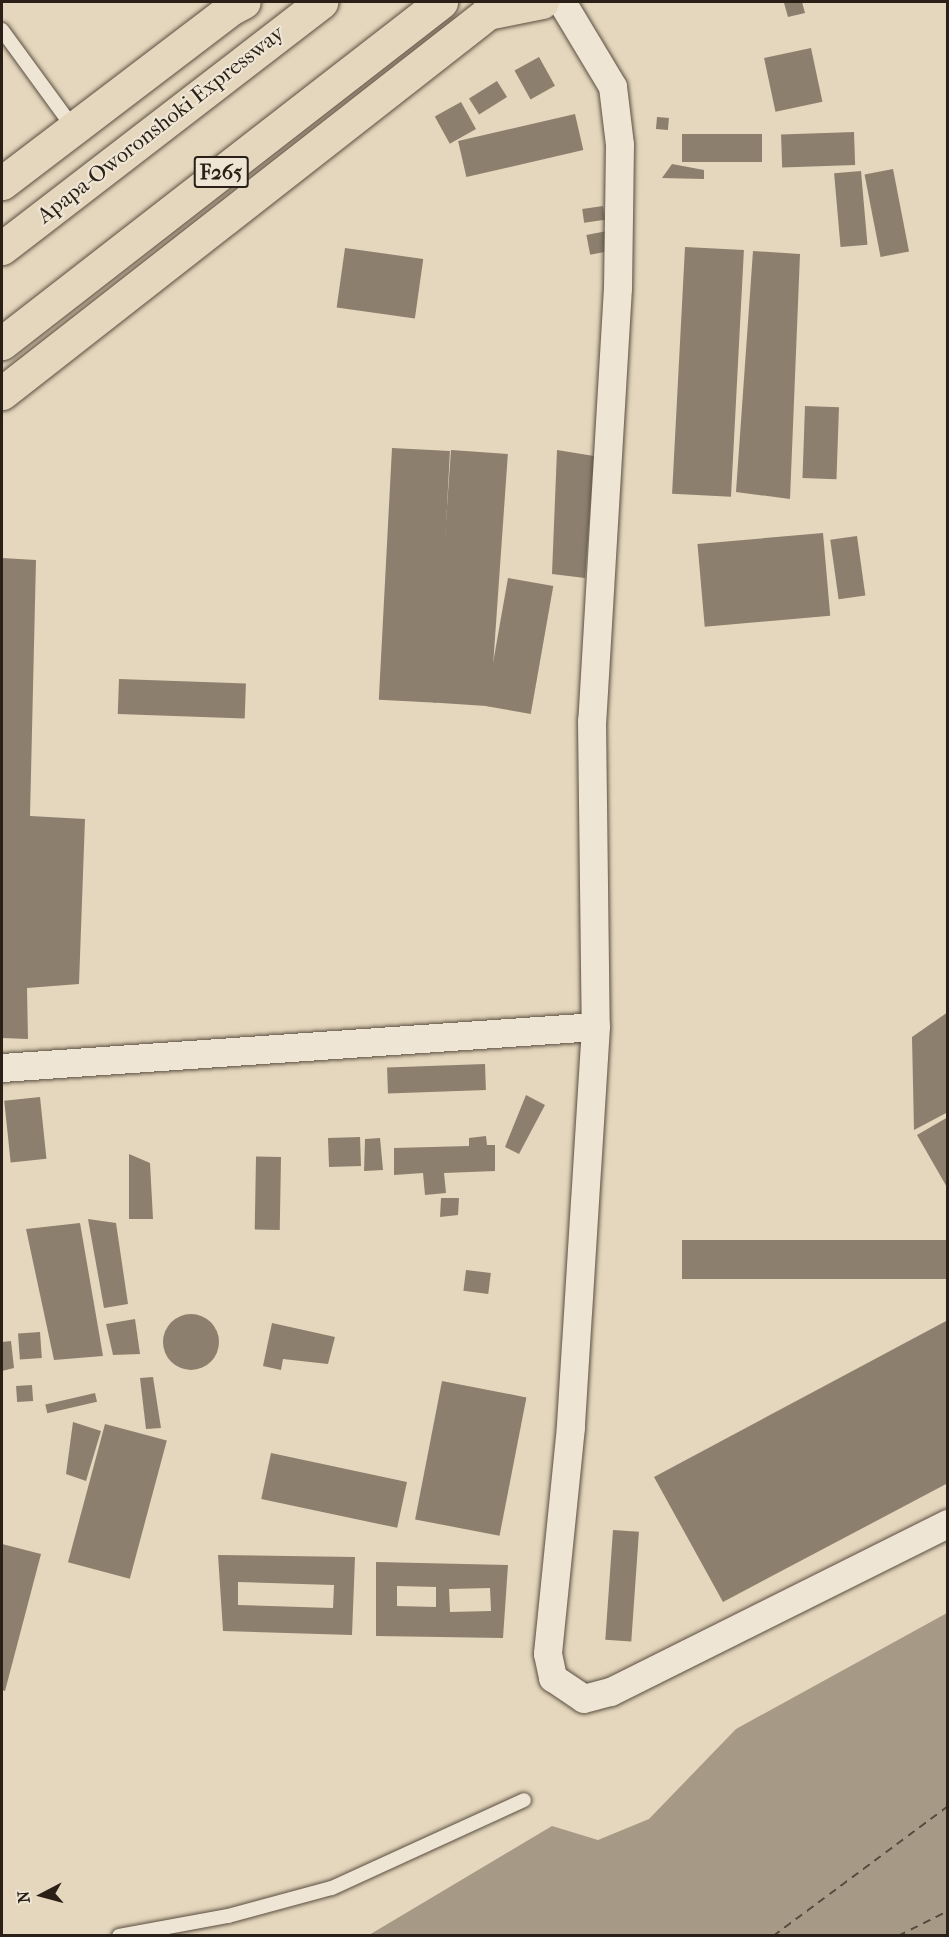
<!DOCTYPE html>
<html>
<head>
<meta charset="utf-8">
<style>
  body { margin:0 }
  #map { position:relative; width:949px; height:1937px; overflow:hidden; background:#e5d7bd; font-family:"IM FELL French Canon",serif }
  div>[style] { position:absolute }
  .water>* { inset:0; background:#a69985 }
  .ferry>* { height:1.5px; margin-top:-0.75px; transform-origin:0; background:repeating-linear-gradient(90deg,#564a3e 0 8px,transparent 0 14px) }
  .building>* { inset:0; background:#8c7f6d; transform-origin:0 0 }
  .round { border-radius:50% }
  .roads { filter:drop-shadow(0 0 2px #5a4e40) drop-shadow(0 0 2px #5a4e40) }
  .lane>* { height:14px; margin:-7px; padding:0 7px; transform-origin:7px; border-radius:7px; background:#eee5d4 }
  .street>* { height:28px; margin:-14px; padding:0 14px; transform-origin:14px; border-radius:14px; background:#eee5d4 }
  .primary>* { height:33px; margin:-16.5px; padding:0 16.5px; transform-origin:16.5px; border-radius:16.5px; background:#e5d7bd }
  .highway>* { height:33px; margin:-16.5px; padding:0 16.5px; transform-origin:16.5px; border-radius:16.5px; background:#e5d7bd }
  span { translate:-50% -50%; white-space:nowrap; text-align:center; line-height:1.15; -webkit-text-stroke:4.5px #eee5d4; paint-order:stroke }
  .shield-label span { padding:2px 4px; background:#eee5d4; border:2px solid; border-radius:4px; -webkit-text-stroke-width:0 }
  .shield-label { font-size:21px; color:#2b2017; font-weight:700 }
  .street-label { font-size:22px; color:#2b2017 }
  .frame { position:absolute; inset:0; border:3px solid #2b2017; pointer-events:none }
  .north { position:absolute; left:12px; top:1865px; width:60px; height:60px; -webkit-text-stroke:4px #eee5d4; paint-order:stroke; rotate:264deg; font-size:16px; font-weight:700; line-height:24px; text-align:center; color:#2b2017 }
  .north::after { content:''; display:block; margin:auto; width:21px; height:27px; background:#2b2017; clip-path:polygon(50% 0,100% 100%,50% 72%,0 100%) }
</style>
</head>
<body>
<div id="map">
  <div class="water">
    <div style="clip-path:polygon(947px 1613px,947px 1935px,369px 1935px,552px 1826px,598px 1840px,649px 1819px,736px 1729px)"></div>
  </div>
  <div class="ferry">
    <div style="left:773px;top:1936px;width:218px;rotate:-36.6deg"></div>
    <div style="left:898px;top:1936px;width:56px;rotate:-26.6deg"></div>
  </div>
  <div class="building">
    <div style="clip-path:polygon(802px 2px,805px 13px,788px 17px,784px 3px)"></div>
    <div style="left:811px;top:48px;width:55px;height:48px;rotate:78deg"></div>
    <div style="left:539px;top:57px;width:33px;height:28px;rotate:61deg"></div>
    <div style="left:497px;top:81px;width:19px;height:33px;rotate:58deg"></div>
    <div style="left:461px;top:102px;width:31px;height:30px;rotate:61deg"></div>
    <div style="left:575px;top:114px;width:37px;height:120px;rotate:77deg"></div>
    <div style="left:657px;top:117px;width:12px;height:12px;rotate:5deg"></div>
    <div style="left:854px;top:132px;width:33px;height:73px;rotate:88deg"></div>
    <div style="left:762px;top:134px;width:28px;height:80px;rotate:90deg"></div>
    <div style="clip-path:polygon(672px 164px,704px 170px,704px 179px,662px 178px)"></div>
    <div style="left:893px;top:169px;width:84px;height:29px;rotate:79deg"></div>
    <div style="left:861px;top:171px;width:74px;height:27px;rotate:85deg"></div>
    <div style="left:603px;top:206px;width:14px;height:21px;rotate:82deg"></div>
    <div style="left:607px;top:231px;width:20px;height:21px;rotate:79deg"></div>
    <div style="left:685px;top:247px;width:59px;height:247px;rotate:3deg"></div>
    <div style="left:345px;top:248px;width:79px;height:60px;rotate:8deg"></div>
    <div style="clip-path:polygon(753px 251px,800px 254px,790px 499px,736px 492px)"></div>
    <div style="left:805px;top:406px;width:34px;height:72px;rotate:2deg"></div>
    <div style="left:392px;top:448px;width:58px;height:252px;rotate:3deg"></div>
    <div style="left:451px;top:450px;width:57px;height:253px;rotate:4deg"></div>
    <div style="clip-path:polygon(557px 450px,594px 456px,585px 578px,552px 574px)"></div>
    <div style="left:823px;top:533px;width:83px;height:126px;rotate:85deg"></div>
    <div style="left:857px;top:536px;width:60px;height:27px;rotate:82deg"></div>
    <div style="clip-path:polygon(2px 558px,36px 560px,30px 816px,85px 819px,79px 984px,27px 988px,28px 1039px,2px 1038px)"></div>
    <div style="left:508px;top:578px;width:46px;height:130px;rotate:10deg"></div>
    <div style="left:119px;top:679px;width:127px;height:35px;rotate:2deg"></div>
    <div style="clip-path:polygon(948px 1012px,948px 1112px,914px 1130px,912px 1037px)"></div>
    <div style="left:485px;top:1064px;width:26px;height:98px;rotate:88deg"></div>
    <div style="clip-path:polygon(526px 1095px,545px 1105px,519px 1154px,505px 1147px)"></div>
    <div style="left:40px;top:1097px;width:62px;height:36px;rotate:84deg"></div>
    <div style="clip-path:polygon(948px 1117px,948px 1189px,917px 1135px)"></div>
    <div style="clip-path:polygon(486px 1136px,487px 1145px,495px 1145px,495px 1171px,444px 1173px,446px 1193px,425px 1195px,423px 1173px,394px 1175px,394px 1148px,469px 1146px,469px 1138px)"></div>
    <div style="left:360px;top:1137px;width:29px;height:32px;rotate:88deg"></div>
    <div style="clip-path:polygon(380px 1138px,383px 1170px,364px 1171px,365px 1139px)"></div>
    <div style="clip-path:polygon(129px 1154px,150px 1163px,153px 1219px,129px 1219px)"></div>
    <div style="left:281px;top:1157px;width:73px;height:25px;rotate:91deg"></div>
    <div style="clip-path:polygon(441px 1198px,459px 1198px,458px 1215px,440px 1217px)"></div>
    <div style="clip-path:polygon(88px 1219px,116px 1223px,128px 1304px,104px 1308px)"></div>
    <div style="clip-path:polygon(80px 1223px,103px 1356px,54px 1360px,26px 1229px)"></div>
    <div style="left:948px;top:1240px;width:39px;height:266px;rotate:90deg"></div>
    <div style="left:466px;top:1270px;width:25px;height:21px;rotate:7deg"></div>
    <div class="round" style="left:163px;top:1314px;width:56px;height:56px"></div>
    <div style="clip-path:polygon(135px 1319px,140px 1354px,113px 1355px,106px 1324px)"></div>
    <div style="clip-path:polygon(948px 1320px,948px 1483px,723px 1602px,654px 1477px)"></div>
    <div style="clip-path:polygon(272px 1323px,335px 1337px,328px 1364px,283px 1359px,281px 1370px,263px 1366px)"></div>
    <div style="left:40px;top:1332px;width:26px;height:22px;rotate:86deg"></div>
    <div style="clip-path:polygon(11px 1341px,14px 1368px,2px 1371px,2px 1342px)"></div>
    <div style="clip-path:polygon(153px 1377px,161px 1428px,146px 1429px,140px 1378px)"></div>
    <div style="left:442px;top:1381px;width:86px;height:141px;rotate:11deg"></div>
    <div style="left:32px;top:1385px;width:16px;height:16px;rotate:86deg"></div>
    <div style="left:95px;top:1393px;width:9px;height:51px;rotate:77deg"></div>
    <div style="clip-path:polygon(73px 1422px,101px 1431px,86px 1481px,66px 1474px)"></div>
    <div style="left:105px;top:1424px;width:64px;height:143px;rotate:15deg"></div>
    <div style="left:271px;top:1453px;width:139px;height:47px;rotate:12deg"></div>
    <div style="left:613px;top:1530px;width:26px;height:110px;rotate:4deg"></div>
    <div style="clip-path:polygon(2px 1544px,41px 1554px,5px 1691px,2px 1690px)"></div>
    <div style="clip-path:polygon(evenodd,218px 1555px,355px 1557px,352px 1635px,223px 1631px,218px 1555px,238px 1582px,334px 1585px,333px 1608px,238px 1605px,238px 1582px)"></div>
    <div style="clip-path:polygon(evenodd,376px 1562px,508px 1565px,503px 1638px,376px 1636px,376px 1562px,397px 1586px,436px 1587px,436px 1607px,397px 1606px,397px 1586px,376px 1562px,490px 1588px,491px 1611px,450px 1612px,449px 1589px,490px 1588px)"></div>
  </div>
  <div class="roads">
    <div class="lane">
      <div style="left:2px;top:30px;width:119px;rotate:53.9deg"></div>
      <div style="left:119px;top:1936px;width:111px;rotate:-10.4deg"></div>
      <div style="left:228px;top:1916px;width:108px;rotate:-15.1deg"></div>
      <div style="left:332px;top:1888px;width:211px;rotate:-24.6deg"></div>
    </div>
    <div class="street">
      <div style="left:562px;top:2px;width:99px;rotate:59deg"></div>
      <div style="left:613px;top:87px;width:58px;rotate:83.1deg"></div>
      <div style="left:620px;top:145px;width:143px;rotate:90.8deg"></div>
      <div style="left:618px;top:288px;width:434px;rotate:93.4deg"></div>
      <div style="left:592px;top:721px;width:306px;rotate:89.3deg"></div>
      <div style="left:596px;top:1027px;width:401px;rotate:93.6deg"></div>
      <div style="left:571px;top:1427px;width:228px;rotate:95.8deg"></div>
      <div style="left:548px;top:1654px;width:25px;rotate:78deg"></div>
      <div style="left:553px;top:1678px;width:37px;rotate:34deg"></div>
      <div style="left:584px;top:1699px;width:28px;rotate:-15deg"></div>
      <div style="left:611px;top:1692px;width:377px;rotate:-26.5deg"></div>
      <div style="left:2px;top:1068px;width:595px;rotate:-3.95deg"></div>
    </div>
    <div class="primary">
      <div style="left:487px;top:13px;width:56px;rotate:-11.3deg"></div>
      <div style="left:2px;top:183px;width:299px;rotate:-37.3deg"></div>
      <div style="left:2px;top:393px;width:635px;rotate:-38.03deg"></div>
    </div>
    <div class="highway">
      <div style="left:232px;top:8px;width:13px;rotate:-27deg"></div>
      <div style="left:2px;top:248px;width:403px;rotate:-37.6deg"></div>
      <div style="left:2px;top:343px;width:556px;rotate:-37.84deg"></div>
    </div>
  </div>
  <div class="shield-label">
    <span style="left:221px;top:172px">F265</span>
  </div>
  <div class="street-label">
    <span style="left:161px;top:125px;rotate:-38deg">Apapa-Oworonshoki Expressway</span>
  </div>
  <div class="frame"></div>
  <div class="north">N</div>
</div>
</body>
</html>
